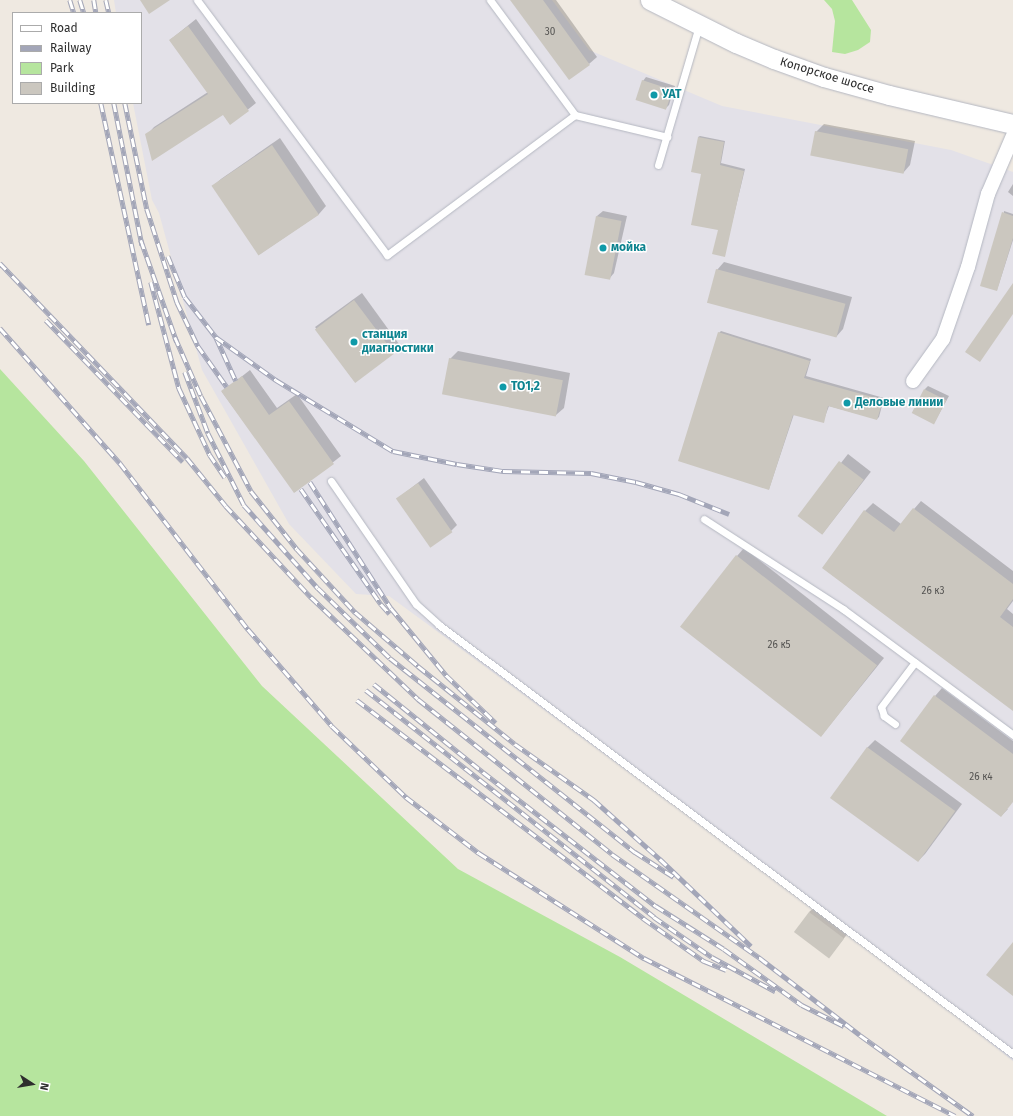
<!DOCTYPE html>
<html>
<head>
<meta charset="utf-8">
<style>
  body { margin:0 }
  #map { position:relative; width:1013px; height:1116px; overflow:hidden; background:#efe9e1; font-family:"Fira Sans",sans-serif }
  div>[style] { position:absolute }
  .industrial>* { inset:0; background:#e3e1e8 }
  .green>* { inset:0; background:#b6e59e }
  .shadow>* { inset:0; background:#0003; transform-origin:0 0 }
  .building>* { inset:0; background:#cbc7bf; transform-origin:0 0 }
  .roads { filter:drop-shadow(0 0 1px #b4b7c1) drop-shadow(0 0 1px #b4b7c1) }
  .service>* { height:7px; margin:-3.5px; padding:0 3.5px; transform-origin:3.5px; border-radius:3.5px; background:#fff }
  .minor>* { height:14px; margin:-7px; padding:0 7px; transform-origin:7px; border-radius:7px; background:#fff }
  .secondary>* { height:19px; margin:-9.5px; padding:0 9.5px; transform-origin:9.5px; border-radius:9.5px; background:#fff }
  .rail>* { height:4.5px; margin-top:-2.25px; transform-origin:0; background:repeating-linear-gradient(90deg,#fff 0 9px,#a3a6b8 0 18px); box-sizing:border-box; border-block:1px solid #a3a6b8 }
  .dots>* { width:11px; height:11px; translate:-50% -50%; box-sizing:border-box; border:2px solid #fff; border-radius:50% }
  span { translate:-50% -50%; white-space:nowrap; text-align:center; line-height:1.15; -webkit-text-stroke:3px #fff; paint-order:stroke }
  .number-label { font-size:10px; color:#555452 }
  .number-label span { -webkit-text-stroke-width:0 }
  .street-label { font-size:12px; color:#2e2e2e }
  .culture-label { font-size:12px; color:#0d838f; font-weight:700 }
  .left { translate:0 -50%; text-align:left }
  .legend { position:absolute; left:12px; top:12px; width:130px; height:92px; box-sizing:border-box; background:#fff; border:1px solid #ababab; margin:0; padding:5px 7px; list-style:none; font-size:12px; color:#2e2e2e }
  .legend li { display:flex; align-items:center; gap:8px; height:20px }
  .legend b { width:20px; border:1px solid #ababab }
  .north { position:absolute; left:12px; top:1064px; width:40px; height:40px; -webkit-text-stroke:3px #fff; paint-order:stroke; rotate:102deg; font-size:11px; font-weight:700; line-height:16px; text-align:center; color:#2e2e2e }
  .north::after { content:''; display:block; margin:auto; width:14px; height:18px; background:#2e2e2e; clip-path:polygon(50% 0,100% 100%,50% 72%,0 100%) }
</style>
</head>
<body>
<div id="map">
  <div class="industrial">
    <div style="clip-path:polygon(114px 0,552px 0,589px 50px,722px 106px,951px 150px,1013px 172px,1013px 1061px,914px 981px,389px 596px,356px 594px,289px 524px,202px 370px,159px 213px,152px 200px,133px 103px,141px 103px,141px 13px,116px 13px)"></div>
  </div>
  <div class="green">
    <div style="clip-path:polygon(824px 0,852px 0,871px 30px,870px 42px,858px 50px,845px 54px,832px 52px,835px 21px,832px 9px)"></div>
    <div style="clip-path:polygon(0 369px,84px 461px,262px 686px,458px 869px,620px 957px,887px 1116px,0 1116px)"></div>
  </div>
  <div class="shadow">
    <div style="clip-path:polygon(512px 0,556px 0,597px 57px,589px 64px)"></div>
    <div style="clip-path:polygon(196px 19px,256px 103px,230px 124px,223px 114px,147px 135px,154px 127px,208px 92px,170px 40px)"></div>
    <div style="clip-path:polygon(646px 77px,675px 86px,669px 105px,665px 109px,643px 81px)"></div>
    <div style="clip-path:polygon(824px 124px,915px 141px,910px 165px,903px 173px,816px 132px)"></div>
    <div style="clip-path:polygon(700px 136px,725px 141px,721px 163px,745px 169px,724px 256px,719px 229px,702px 173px,698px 137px)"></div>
    <div style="clip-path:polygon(280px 138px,326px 206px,319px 214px,260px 254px,213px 186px,221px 179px)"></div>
    <div style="clip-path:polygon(1013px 184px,1013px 196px,1008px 192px)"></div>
    <div style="clip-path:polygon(603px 211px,627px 216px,614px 273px,609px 279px,597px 216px)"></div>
    <div style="clip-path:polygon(1004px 211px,1013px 214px,1013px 240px,997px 290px)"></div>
    <div style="clip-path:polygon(724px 262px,852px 297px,843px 329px,836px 337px,717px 270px)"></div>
    <div style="left:362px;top:293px;width:66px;height:58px;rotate:54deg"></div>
    <div style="clip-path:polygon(721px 331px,811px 359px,806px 376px,884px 398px,879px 417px,877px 419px,829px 406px,823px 422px,794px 414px,769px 489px,719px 333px)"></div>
    <div style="clip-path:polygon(458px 351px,570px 373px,564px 408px,556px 415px,450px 359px)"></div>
    <div style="clip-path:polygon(250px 370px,277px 408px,297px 394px,341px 456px,295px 492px,222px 392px)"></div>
    <div style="clip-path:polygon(928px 386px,949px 396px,934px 423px,925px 389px)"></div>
    <div style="left:848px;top:454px;width:29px;height:79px;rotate:38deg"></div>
    <div style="clip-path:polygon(424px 478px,457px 525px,451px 531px,397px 499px)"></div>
    <div style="clip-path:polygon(921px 501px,1013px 571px,1013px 601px,1007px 609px,1013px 614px,1013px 709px,823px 568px,865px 511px,873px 503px,901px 524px)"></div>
    <div style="clip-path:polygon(744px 548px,884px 658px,821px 736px,737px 556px)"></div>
    <div style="clip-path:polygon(942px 688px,1013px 741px,1013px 800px,1006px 809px,1008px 809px,1001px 816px,935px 696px)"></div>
    <div style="clip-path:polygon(875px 740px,962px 804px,925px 854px,918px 861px,867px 748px)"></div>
    <div style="clip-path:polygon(815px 907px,849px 932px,829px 957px,809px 912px)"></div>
  </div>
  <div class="building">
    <div style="clip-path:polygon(140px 0,170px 0,149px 14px)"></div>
    <div style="clip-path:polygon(510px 0,543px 0,590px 65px,569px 80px)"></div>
    <div style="clip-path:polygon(188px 26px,249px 111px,230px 125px,223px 115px,152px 161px,145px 134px,208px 94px,169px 40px)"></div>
    <div style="left:642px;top:80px;width:32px;height:21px;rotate:18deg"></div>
    <div style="left:815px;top:131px;width:95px;height:25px;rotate:11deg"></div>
    <div style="clip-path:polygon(698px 137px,724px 142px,720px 165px,744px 171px,725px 257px,712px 254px,718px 230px,691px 225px,701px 174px,691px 172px)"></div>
    <div style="left:272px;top:145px;width:84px;height:73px;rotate:56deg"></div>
    <div style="clip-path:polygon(1002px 212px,1013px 216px,1013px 238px,997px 291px,980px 286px)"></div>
    <div style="left:596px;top:216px;width:26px;height:60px;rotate:11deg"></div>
    <div style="left:716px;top:269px;width:134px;height:35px;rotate:15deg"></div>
    <div style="clip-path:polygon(1013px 283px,1013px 314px,980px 362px,965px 352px)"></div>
    <div style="left:354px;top:300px;width:67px;height:49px;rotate:53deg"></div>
    <div style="clip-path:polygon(718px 332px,810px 361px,804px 378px,883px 400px,877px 420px,828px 406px,824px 423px,793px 415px,769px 490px,678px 461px)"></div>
    <div style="left:449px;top:358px;width:116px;height:37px;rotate:11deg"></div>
    <div style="clip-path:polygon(242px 376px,269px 415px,289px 401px,334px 464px,294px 493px,221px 391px)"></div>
    <div style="left:924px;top:389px;width:25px;height:27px;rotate:27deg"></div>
    <div style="left:839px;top:461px;width:31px;height:69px;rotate:37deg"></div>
    <div style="left:418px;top:483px;width:60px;height:27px;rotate:55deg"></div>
    <div style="clip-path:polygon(913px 508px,1013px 584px,1013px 599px,1000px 617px,1013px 627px,1013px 711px,822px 568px,864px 510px,894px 532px)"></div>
    <div style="left:736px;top:555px;width:179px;height:91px;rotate:38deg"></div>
    <div style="clip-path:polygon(934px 695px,1013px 754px,1013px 802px,1001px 817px,900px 741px)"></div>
    <div style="left:867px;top:747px;width:109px;height:63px;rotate:36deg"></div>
    <div style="left:809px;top:912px;width:44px;height:25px;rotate:37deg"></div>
    <div style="clip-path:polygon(1013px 942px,1013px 996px,986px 975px)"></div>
  </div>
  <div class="roads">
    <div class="service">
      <div style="left:197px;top:0;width:318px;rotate:53.3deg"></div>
      <div style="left:387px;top:255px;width:234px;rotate:-36.7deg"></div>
      <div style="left:490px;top:0;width:143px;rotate:53.5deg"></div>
      <div style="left:575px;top:115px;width:95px;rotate:13.4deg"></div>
      <div style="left:658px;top:165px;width:145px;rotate:-73.6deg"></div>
      <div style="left:331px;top:481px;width:150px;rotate:55.4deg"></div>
      <div style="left:416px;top:604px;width:31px;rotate:42deg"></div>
      <div style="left:439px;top:625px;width:717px;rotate:36.77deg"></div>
      <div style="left:704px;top:519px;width:166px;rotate:32.9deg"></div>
      <div style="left:843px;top:609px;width:212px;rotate:36.5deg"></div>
      <div style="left:895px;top:724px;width:14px;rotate:-144deg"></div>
      <div style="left:884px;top:716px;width:9px;rotate:-108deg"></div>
      <div style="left:881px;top:707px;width:56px;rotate:-52.9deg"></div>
    </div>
    <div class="minor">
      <div style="left:913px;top:381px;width:52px;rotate:-54.5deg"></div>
      <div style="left:943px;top:339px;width:76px;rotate:-70.9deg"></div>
      <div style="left:968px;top:267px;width:76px;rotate:-74.7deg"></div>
      <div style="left:988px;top:194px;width:63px;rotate:-66.7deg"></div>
    </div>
    <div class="secondary">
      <div style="left:650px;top:0;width:96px;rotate:26.6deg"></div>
      <div style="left:736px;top:43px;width:41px;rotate:22.8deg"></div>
      <div style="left:774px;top:59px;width:53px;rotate:19.8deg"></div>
      <div style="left:824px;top:77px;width:67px;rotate:15.5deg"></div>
      <div style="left:889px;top:95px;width:127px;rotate:13.2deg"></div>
    </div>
  </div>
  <div class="rail">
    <div style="left:70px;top:0;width:14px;rotate:73deg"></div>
    <div style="left:80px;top:0;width:14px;rotate:73deg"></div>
    <div style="left:94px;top:0;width:13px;rotate:81deg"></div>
    <div style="left:106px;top:0;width:13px;rotate:77deg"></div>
    <div style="left:101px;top:103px;width:227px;rotate:77.8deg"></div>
    <div style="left:114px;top:103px;width:145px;rotate:78.8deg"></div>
    <div style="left:125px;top:103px;width:108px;rotate:78.3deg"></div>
    <div style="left:147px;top:209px;width:98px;rotate:72.1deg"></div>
    <div style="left:177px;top:302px;width:49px;rotate:64.5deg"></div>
    <div style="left:198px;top:346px;width:50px;rotate:54.7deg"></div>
    <div style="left:141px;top:240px;width:108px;rotate:70.6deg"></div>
    <div style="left:168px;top:256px;width:44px;rotate:67.5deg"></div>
    <div style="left:185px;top:297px;width:51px;rotate:52.2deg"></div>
    <div style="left:216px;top:337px;width:48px;rotate:65.6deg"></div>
    <div style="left:0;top:263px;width:270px;rotate:46.2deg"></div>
    <div style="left:187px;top:458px;width:62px;rotate:50.9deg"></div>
    <div style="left:226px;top:506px;width:125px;rotate:47deg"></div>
    <div style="left:311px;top:597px;width:148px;rotate:43.6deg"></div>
    <div style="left:418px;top:699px;width:248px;rotate:38.6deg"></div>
    <div style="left:612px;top:854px;width:181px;rotate:35.1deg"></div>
    <div style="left:760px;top:958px;width:126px;rotate:37.6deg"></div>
    <div style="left:860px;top:1035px;width:139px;rotate:35.6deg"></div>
    <div style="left:151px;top:282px;width:110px;rotate:75.2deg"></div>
    <div style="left:179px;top:388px;width:74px;rotate:65.2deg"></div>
    <div style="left:210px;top:455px;width:27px;rotate:56deg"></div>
    <div style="left:46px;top:320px;width:197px;rotate:46deg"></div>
    <div style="left:0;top:328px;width:181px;rotate:48.4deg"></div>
    <div style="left:120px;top:463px;width:210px;rotate:52.4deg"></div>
    <div style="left:248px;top:629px;width:128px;rotate:49.1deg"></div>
    <div style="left:332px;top:726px;width:103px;rotate:43.8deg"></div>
    <div style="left:406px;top:797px;width:92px;rotate:37.5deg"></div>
    <div style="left:479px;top:853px;width:196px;rotate:32.5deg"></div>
    <div style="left:644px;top:958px;width:349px;rotate:26.9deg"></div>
    <div style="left:175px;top:337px;width:64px;rotate:66.2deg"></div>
    <div style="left:201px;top:396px;width:107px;rotate:62.2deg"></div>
    <div style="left:251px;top:491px;width:74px;rotate:51.6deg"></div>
    <div style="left:297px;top:549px;width:86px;rotate:47.4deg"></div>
    <div style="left:355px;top:612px;width:83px;rotate:40.6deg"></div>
    <div style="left:418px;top:666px;width:124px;rotate:38.8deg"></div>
    <div style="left:515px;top:744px;width:97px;rotate:35.3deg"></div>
    <div style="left:594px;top:800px;width:89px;rotate:41.8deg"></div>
    <div style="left:660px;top:859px;width:126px;rotate:43.7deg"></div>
    <div style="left:216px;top:337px;width:74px;rotate:35.6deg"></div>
    <div style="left:276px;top:380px;width:137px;rotate:31.3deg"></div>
    <div style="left:393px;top:451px;width:65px;rotate:11.5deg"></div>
    <div style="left:457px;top:464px;width:47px;rotate:8.7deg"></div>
    <div style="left:503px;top:471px;width:88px;rotate:1.3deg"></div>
    <div style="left:591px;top:473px;width:46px;rotate:11.3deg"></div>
    <div style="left:636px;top:482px;width:45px;rotate:15.6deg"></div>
    <div style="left:679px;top:494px;width:54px;rotate:21.8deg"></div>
    <div style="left:185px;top:372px;width:65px;rotate:69.3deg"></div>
    <div style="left:208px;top:433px;width:80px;rotate:63.4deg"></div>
    <div style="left:244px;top:505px;width:111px;rotate:48.3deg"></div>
    <div style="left:318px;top:588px;width:100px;rotate:44.2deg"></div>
    <div style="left:390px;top:658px;width:313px;rotate:38.4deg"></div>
    <div style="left:635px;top:852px;width:46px;rotate:32.7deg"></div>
    <div style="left:310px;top:482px;width:150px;rotate:57.3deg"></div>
    <div style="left:391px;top:608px;width:87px;rotate:50.6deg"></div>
    <div style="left:446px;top:675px;width:69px;rotate:43.8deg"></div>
    <div style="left:301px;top:489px;width:140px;rotate:55.2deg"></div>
    <div style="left:381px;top:604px;width:13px;rotate:48deg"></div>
    <div style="left:374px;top:684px;width:140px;rotate:38.9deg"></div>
    <div style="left:483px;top:772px;width:219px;rotate:37.8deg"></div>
    <div style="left:656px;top:906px;width:80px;rotate:32.3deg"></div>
    <div style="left:724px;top:949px;width:96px;rotate:35.7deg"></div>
    <div style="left:802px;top:1005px;width:47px;rotate:26.6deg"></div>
    <div style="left:366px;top:690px;width:367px;rotate:38.2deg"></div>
    <div style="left:654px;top:917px;width:70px;rotate:34.6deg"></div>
    <div style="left:712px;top:957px;width:72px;rotate:28.4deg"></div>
    <div style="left:357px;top:700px;width:360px;rotate:37.3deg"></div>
    <div style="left:643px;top:918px;width:75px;rotate:35.2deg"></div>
    <div style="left:704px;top:961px;width:24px;rotate:22deg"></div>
  </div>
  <div class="dots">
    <div style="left:654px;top:95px;background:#0f9aa8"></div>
    <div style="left:603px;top:248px;background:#0f9aa8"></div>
    <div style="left:354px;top:342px;background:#0f9aa8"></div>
    <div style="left:503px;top:387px;background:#0f9aa8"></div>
    <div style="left:847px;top:403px;background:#0f9aa8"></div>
  </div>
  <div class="number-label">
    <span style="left:550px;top:33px">30</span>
    <span style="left:933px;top:592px">26 к3</span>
    <span style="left:779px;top:646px">26 к5</span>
    <span style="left:981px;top:778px">26 к4</span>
  </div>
  <div class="street-label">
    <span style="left:827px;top:76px;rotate:17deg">Копорское шоссе</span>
  </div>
  <div class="culture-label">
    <span class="left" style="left:662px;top:95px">УАТ</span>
    <span class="left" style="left:611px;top:248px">мойка</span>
    <span class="left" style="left:362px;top:342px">станция<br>диагностики</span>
    <span class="left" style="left:511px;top:387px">ТО1,2</span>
    <span class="left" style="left:855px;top:403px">Деловые линии</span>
  </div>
  <ul class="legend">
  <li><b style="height:5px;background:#fff"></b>Road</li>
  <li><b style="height:5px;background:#a3a6b8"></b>Railway</li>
  <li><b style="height:11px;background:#b6e59e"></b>Park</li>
  <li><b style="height:11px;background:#cbc7bf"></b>Building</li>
  </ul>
  <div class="north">N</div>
</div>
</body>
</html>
